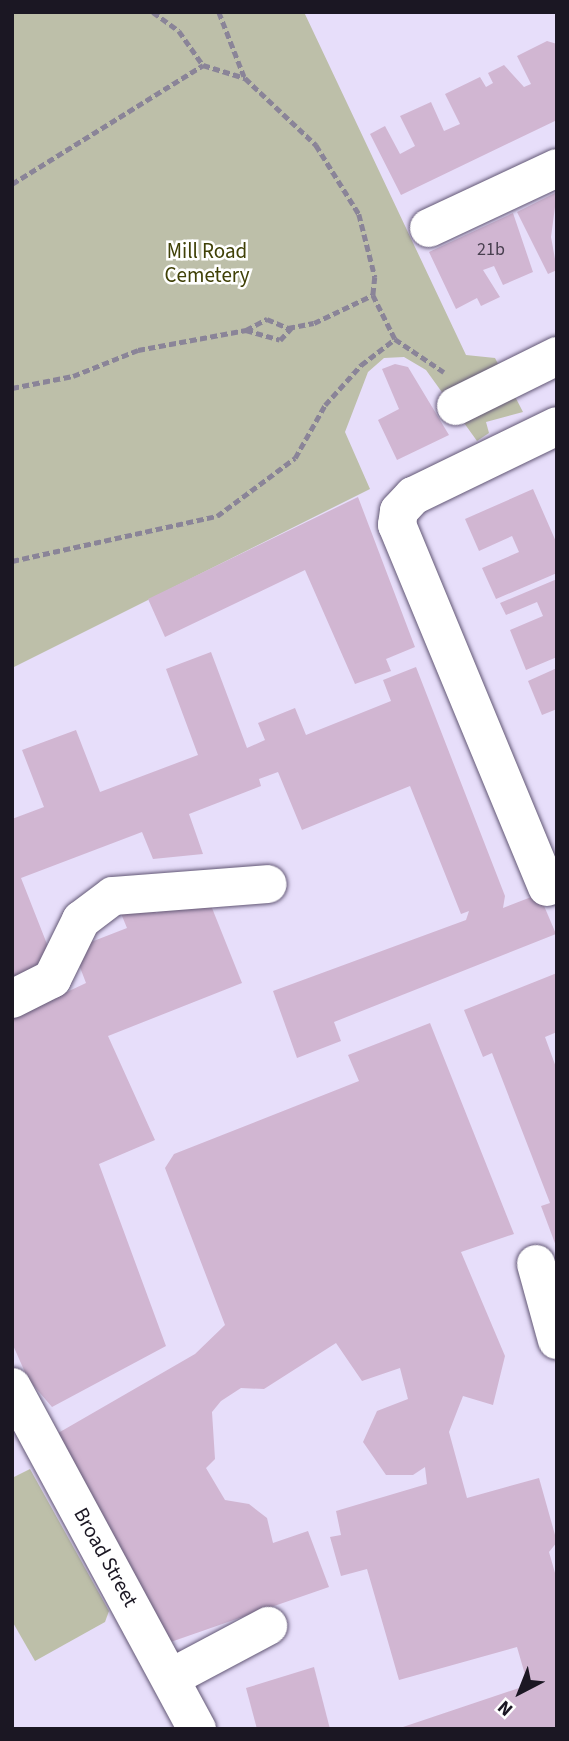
<!DOCTYPE html>
<html>
<head>
<meta charset="utf-8">
<style>
  body { margin:0 }
  #map { position:relative; width:569px; height:1741px; overflow:hidden; background:#e7defa; font-family:"Source Sans 3",sans-serif }
  div>[style] { position:absolute }
  .green>* { inset:0; background:#bdbfa9 }
  .building>* { inset:0; background:#d1b6d2 }
  .path>* { height:4.5px; margin-top:-2.25px; transform-origin:0; background:repeating-linear-gradient(90deg,#8a8498 0 7px,transparent 0 10.5px) }
  .roads { filter:drop-shadow(0 0 2px #625775) drop-shadow(0 0 2px #625775) }
  .minor>* { height:38px; margin:-19px; padding:0 19px; transform-origin:19px; border-radius:19px; background:#fff }
  span { translate:-50% -50%; white-space:nowrap; text-align:center; line-height:1.15; -webkit-text-stroke:5px #fff; paint-order:stroke }
  .number-label { font-size:18px; color:#483f4f }
  .number-label span { -webkit-text-stroke-width:0 }
  .park-label { font-size:21px; color:#404107 }
  .street-label { font-size:21px; color:#1b1723 }
  .frame { position:absolute; inset:0; border:14px solid #1b1723; pointer-events:none }
  .north { position:absolute; left:485px; top:1657px; width:70px; height:70px; -webkit-text-stroke:5px #fff; paint-order:stroke; rotate:222deg; font-size:19px; font-weight:700; line-height:28px; text-align:center; color:#1b1723 }
  .north::after { content:''; display:block; margin:auto; width:24px; height:32px; background:#1b1723; clip-path:polygon(50% 0,100% 100%,50% 72%,0 100%) }
</style>
</head>
<body>
<div id="map">
  <div class="green">
    <div style="clip-path:polygon(12px 12px,304px 12px,466px 355px,495px 358px,523px 412px,486px 422px,489px 433px,477px 441px,426px 370px,404px 357px,384px 358px,368px 372px,345px 432px,370px 489px,12px 668px)"></div>
    <div style="clip-path:polygon(30px 1469px,109px 1611px,105px 1622px,35px 1661px,12px 1621px,12px 1478px)"></div>
  </div>
  <div class="building">
    <div style="clip-path:polygon(547px 41px,557px 44px,557px 120px,401px 195px,370px 134px,385px 126px,400px 154px,415px 146px,400px 116px,431px 102px,444px 131px,460px 124px,445px 94px,480px 77px,486px 87px,493px 83px,488px 73px,504px 65px,524px 87px,531px 84px,517px 56px)"></div>
    <div style="clip-path:polygon(557px 192px,551px 237px,557px 270px,548px 274px,517px 212px)"></div>
    <div style="clip-path:polygon(513px 213px,533px 272px,503px 285px,494px 266px,483px 270px,500px 297px,481px 306px,477px 298px,456px 309px,429px 252px)"></div>
    <div style="clip-path:polygon(395px 364px,408px 367px,449px 435px,397px 460px,378px 420px,399px 409px,382px 369px)"></div>
    <div style="clip-path:polygon(533px 489px,557px 544px,557px 573px,496px 599px,482px 568px,519px 552px,512px 536px,479px 551px,465px 519px)"></div>
    <div style="clip-path:polygon(358px 497px,415px 647px,386px 659px,391px 671px,355px 684px,305px 570px,165px 637px,148px 599px)"></div>
    <div style="clip-path:polygon(557px 579px,557px 657px,526px 670px,510px 630px,543px 616px,537px 602px,506px 615px,500px 603px)"></div>
    <div style="clip-path:polygon(211px 652px,247px 748px,265px 740px,258px 723px,295px 708px,306px 735px,391px 701px,383px 680px,416px 667px,505px 896px,503px 908px,539px 894px,556px 934px,334px 1022px,341px 1041px,297px 1058px,273px 991px,466px 920px,469px 911px,461px 914px,410px 786px,302px 830px,278px 772px,259px 779px,261px 786px,189px 814px,203px 854px,153px 859px,142px 832px,21px 878px,56px 967px,12px 983px,12px 819px,44px 807px,22px 750px,76px 730px,100px 792px,198px 755px,166px 669px)"></div>
    <div style="clip-path:polygon(557px 668px,557px 709px,542px 715px,528px 681px)"></div>
    <div style="clip-path:polygon(206px 893px,242px 983px,108px 1036px,155px 1140px,99px 1164px,166px 1346px,52px 1407px,28px 1379px,12px 1343px,12px 1018px,86px 983px,73px 949px,127px 928px,120px 911px,151px 899px,156px 913px)"></div>
    <div style="clip-path:polygon(557px 973px,557px 1032px,545px 1037px,557px 1070px,556px 1246px,541px 1206px,550px 1203px,492px 1053px,483px 1057px,464px 1010px)"></div>
    <div style="clip-path:polygon(430px 1023px,514px 1234px,461px 1252px,505px 1356px,493px 1405px,463px 1396px,449px 1432px,467px 1498px,539px 1478px,557px 1542px,549px 1552px,557px 1580px,557px 1729px,397px 1729px,528px 1685px,517px 1647px,399px 1680px,367px 1569px,341px 1576px,330px 1537px,341px 1535px,336px 1511px,427px 1484px,425px 1467px,413px 1475px,386px 1475px,363px 1442px,377px 1411px,408px 1399px,400px 1368px,362px 1381px,336px 1343px,264px 1389px,241px 1388px,221px 1401px,212px 1412px,215px 1459px,206px 1468px,225px 1500px,249px 1504px,267px 1518px,273px 1543px,308px 1531px,329px 1587px,165px 1644px,53px 1436px,195px 1354px,225px 1325px,165px 1168px,174px 1154px,359px 1081px,348px 1055px)"></div>
    <div style="clip-path:polygon(314px 1667px,330px 1729px,257px 1729px,246px 1688px)"></div>
  </div>
  <div class="path">
    <div style="left:153px;top:12px;width:32px;rotate:36deg"></div>
    <div style="left:179px;top:31px;width:42px;rotate:54.8deg"></div>
    <div style="left:219px;top:12px;width:69px;rotate:68.7deg"></div>
    <div style="left:12px;top:184px;width:225px;rotate:-31.9deg"></div>
    <div style="left:203px;top:65px;width:44px;rotate:17.2deg"></div>
    <div style="left:245px;top:78px;width:98px;rotate:43.3deg"></div>
    <div style="left:316px;top:145px;width:81px;rotate:58.1deg"></div>
    <div style="left:359px;top:214px;width:65px;rotate:75.7deg"></div>
    <div style="left:375px;top:277px;width:18px;rotate:96deg"></div>
    <div style="left:373px;top:295px;width:49px;rotate:63.4deg"></div>
    <div style="left:395px;top:339px;width:59px;rotate:34deg"></div>
    <div style="left:246px;top:330px;width:35px;rotate:16deg"></div>
    <div style="left:280px;top:340px;width:16px;rotate:-47deg"></div>
    <div style="left:12px;top:388px;width:62px;rotate:-11.1deg"></div>
    <div style="left:73px;top:376px;width:70px;rotate:-21.8deg"></div>
    <div style="left:138px;top:350px;width:110px;rotate:-10.5deg"></div>
    <div style="left:246px;top:330px;width:24px;rotate:-28deg"></div>
    <div style="left:267px;top:319px;width:23px;rotate:23deg"></div>
    <div style="left:288px;top:328px;width:26px;rotate:-11deg"></div>
    <div style="left:314px;top:323px;width:65px;rotate:-25.4deg"></div>
    <div style="left:12px;top:561px;width:210px;rotate:-12.4deg"></div>
    <div style="left:217px;top:516px;width:97px;rotate:-36.6deg"></div>
    <div style="left:295px;top:458px;width:61px;rotate:-60.5deg"></div>
    <div style="left:325px;top:405px;width:54px;rotate:-48deg"></div>
    <div style="left:361px;top:365px;width:43px;rotate:-37.4deg"></div>
  </div>
  <div class="roads">
    <div class="minor">
      <div style="left:429px;top:228px;width:141px;rotate:-25.1deg"></div>
      <div style="left:456px;top:406px;width:113px;rotate:-26.3deg"></div>
      <div style="left:547px;top:887px;width:392px;rotate:-112.5deg"></div>
      <div style="left:397px;top:525px;width:14px;rotate:-82deg"></div>
      <div style="left:399px;top:511px;width:21px;rotate:-47deg"></div>
      <div style="left:413px;top:496px;width:160px;rotate:-25.9deg"></div>
      <div style="left:12px;top:999px;width:45px;rotate:-26.6deg"></div>
      <div style="left:52px;top:979px;width:66px;rotate:-63.8deg"></div>
      <div style="left:81px;top:920px;width:40px;rotate:-37deg"></div>
      <div style="left:113px;top:896px;width:155px;rotate:-4.4deg"></div>
      <div style="left:536px;top:1264px;width:79px;rotate:74.6deg"></div>
      <div style="left:12px;top:1387px;width:389px;rotate:61.6deg"></div>
      <div style="left:172px;top:1677px;width:109px;rotate:-28deg"></div>
    </div>
  </div>
  <div class="number-label">
    <span style="left:491px;top:250px">21b</span>
  </div>
  <div class="park-label">
    <span style="left:207px;top:263px">Mill Road<br>Cemetery</span>
  </div>
  <div class="street-label">
    <span style="left:106px;top:1557px;rotate:61deg">Broad Street</span>
  </div>
  <div class="frame"></div>
  <div class="north">N</div>
</div>
</body>
</html>
